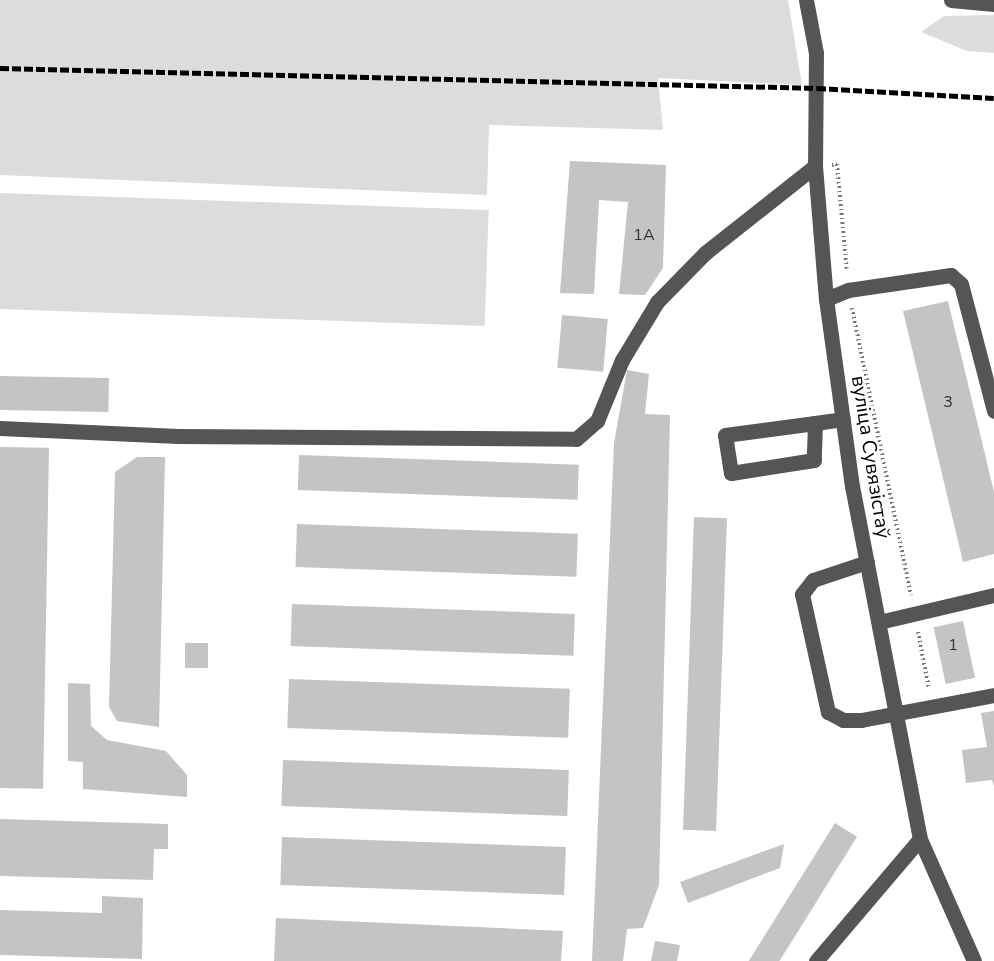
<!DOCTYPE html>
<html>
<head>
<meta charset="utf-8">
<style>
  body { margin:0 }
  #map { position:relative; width:994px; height:961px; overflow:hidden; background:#fff; font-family:"Nunito Sans",sans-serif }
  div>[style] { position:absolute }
  .green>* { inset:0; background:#dcdcdc; transform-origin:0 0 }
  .building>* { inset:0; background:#c4c4c4; transform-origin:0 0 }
  .path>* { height:4px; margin-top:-2px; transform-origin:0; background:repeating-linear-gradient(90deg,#777 0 1.5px,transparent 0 4.5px) }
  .minor>* { height:15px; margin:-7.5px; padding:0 7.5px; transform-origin:7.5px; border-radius:7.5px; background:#555 }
  .rail>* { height:4.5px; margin-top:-2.25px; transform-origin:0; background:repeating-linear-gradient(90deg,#000 0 9px,transparent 0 12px) }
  span { translate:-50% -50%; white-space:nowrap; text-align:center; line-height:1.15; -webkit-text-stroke:4.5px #fff; paint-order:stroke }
  .number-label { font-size:16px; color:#313131 }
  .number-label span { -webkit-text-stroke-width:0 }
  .street-label { font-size:20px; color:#000 }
</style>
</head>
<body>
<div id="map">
  <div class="green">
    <div style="clip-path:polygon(0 0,788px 0,802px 85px,658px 78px,663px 130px,489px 125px,487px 195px,0 175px)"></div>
    <div style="clip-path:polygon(994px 15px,994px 53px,967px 51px,921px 32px,944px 16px)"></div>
    <div style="left:0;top:193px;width:489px;height:116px;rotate:2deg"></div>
  </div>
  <div class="building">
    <div style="clip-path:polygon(570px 161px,666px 165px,663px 268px,645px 295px,619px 294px,628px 202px,599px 200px,594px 294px,560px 293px)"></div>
    <div style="clip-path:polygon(948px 301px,994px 492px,994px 554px,963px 562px,903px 311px)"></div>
    <div style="left:562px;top:315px;width:46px;height:53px;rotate:5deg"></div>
    <div style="clip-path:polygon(627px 370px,649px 374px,645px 414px,670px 415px,659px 885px,643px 928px,627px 929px,623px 961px,592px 961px,614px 443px)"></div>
    <div style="left:0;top:376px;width:109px;height:34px;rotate:1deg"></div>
    <div style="left:0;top:447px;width:49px;height:341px;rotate:1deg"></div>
    <div style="left:299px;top:455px;width:280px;height:35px;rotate:2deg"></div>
    <div style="clip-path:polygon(137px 457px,165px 457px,159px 727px,117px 721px,109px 707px,115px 472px)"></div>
    <div style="left:694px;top:517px;width:33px;height:313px;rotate:2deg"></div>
    <div style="left:297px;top:524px;width:281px;height:43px;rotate:2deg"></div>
    <div style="left:292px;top:604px;width:283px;height:42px;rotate:2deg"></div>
    <div style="left:963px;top:621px;width:58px;height:30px;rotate:78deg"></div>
    <div style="left:185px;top:643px;width:23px;height:25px"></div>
    <div style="left:289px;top:679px;width:281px;height:49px;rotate:2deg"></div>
    <div style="clip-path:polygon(68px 683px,90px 684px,91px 726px,107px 740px,166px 751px,187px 775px,187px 797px,83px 789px,83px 762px,68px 761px)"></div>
    <div style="clip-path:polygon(994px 711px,994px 787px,992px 780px,966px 783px,962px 750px,987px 747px,981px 713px)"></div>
    <div style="left:283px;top:760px;width:286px;height:46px;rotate:2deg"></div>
    <div style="clip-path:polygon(0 819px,168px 824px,168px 849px,154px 849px,153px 880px,0 876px)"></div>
    <div style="left:835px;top:823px;width:26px;height:163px;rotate:32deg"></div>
    <div style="left:282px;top:837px;width:284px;height:48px;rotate:2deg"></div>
    <div style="clip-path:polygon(784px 844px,780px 868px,688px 903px,680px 882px)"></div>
    <div style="clip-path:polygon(102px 896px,143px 898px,142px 959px,0 955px,0 910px,102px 913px)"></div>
    <div style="clip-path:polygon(276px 918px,563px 931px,561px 961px,274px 961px)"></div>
    <div style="clip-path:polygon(655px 941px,680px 945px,677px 961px,651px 961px)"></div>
  </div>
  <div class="path">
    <div style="left:832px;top:165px;width:5px;rotate:-11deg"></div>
    <div style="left:837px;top:164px;width:107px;rotate:84.7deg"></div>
    <div style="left:852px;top:308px;width:293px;rotate:78.4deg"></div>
    <div style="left:918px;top:632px;width:58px;rotate:79.1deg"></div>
  </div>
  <div class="minor">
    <div style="left:806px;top:0;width:54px;rotate:79.3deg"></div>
    <div style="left:816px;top:53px;width:113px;rotate:90.5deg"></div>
    <div style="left:815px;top:166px;width:133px;rotate:85.3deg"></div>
    <div style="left:826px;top:299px;width:189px;rotate:82.1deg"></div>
    <div style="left:852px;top:486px;width:359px;rotate:79.1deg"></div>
    <div style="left:920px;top:839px;width:133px;rotate:66.1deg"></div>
    <div style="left:951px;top:0;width:43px;rotate:5.3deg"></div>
    <div style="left:826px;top:299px;width:24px;rotate:-22deg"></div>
    <div style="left:848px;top:290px;width:104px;rotate:-8.3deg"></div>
    <div style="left:951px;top:275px;width:13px;rotate:42deg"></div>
    <div style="left:961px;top:284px;width:131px;rotate:75.4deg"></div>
    <div style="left:815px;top:423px;width:37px;rotate:92deg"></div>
    <div style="left:814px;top:460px;width:84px;rotate:171.1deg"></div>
    <div style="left:731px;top:473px;width:38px;rotate:-99deg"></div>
    <div style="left:725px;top:435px;width:91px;rotate:-7.6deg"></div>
    <div style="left:815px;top:423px;width:28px;rotate:-8deg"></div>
    <div style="left:0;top:428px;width:178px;rotate:2.6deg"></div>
    <div style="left:178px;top:436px;width:398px;rotate:0.4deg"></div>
    <div style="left:576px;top:439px;width:28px;rotate:-41deg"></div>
    <div style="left:597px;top:421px;width:66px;rotate:-67.7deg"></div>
    <div style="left:622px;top:360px;width:68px;rotate:-58.9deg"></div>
    <div style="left:657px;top:302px;width:69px;rotate:-45.6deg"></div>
    <div style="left:705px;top:253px;width:140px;rotate:-38.3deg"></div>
    <div style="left:867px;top:562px;width:57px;rotate:161.6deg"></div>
    <div style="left:813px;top:580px;width:18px;rotate:128deg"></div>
    <div style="left:802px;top:594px;width:121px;rotate:77.6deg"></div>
    <div style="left:828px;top:712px;width:17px;rotate:28deg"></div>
    <div style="left:843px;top:720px;width:18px"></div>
    <div style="left:861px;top:720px;width:135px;rotate:-10.6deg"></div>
    <div style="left:879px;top:622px;width:118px;rotate:-13.2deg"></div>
    <div style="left:816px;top:961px;width:160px;rotate:-49.6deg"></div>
  </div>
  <div class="rail">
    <div style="left:0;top:68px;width:817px;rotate:1.4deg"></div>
    <div style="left:817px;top:88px;width:177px;rotate:3.2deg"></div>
  </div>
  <div class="number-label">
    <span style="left:644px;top:235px">1А</span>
    <span style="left:948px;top:402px">3</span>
    <span style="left:953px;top:645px">1</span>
  </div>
  <div class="street-label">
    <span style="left:871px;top:457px;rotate:81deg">вуліца Сувязістаў</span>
  </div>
</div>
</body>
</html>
